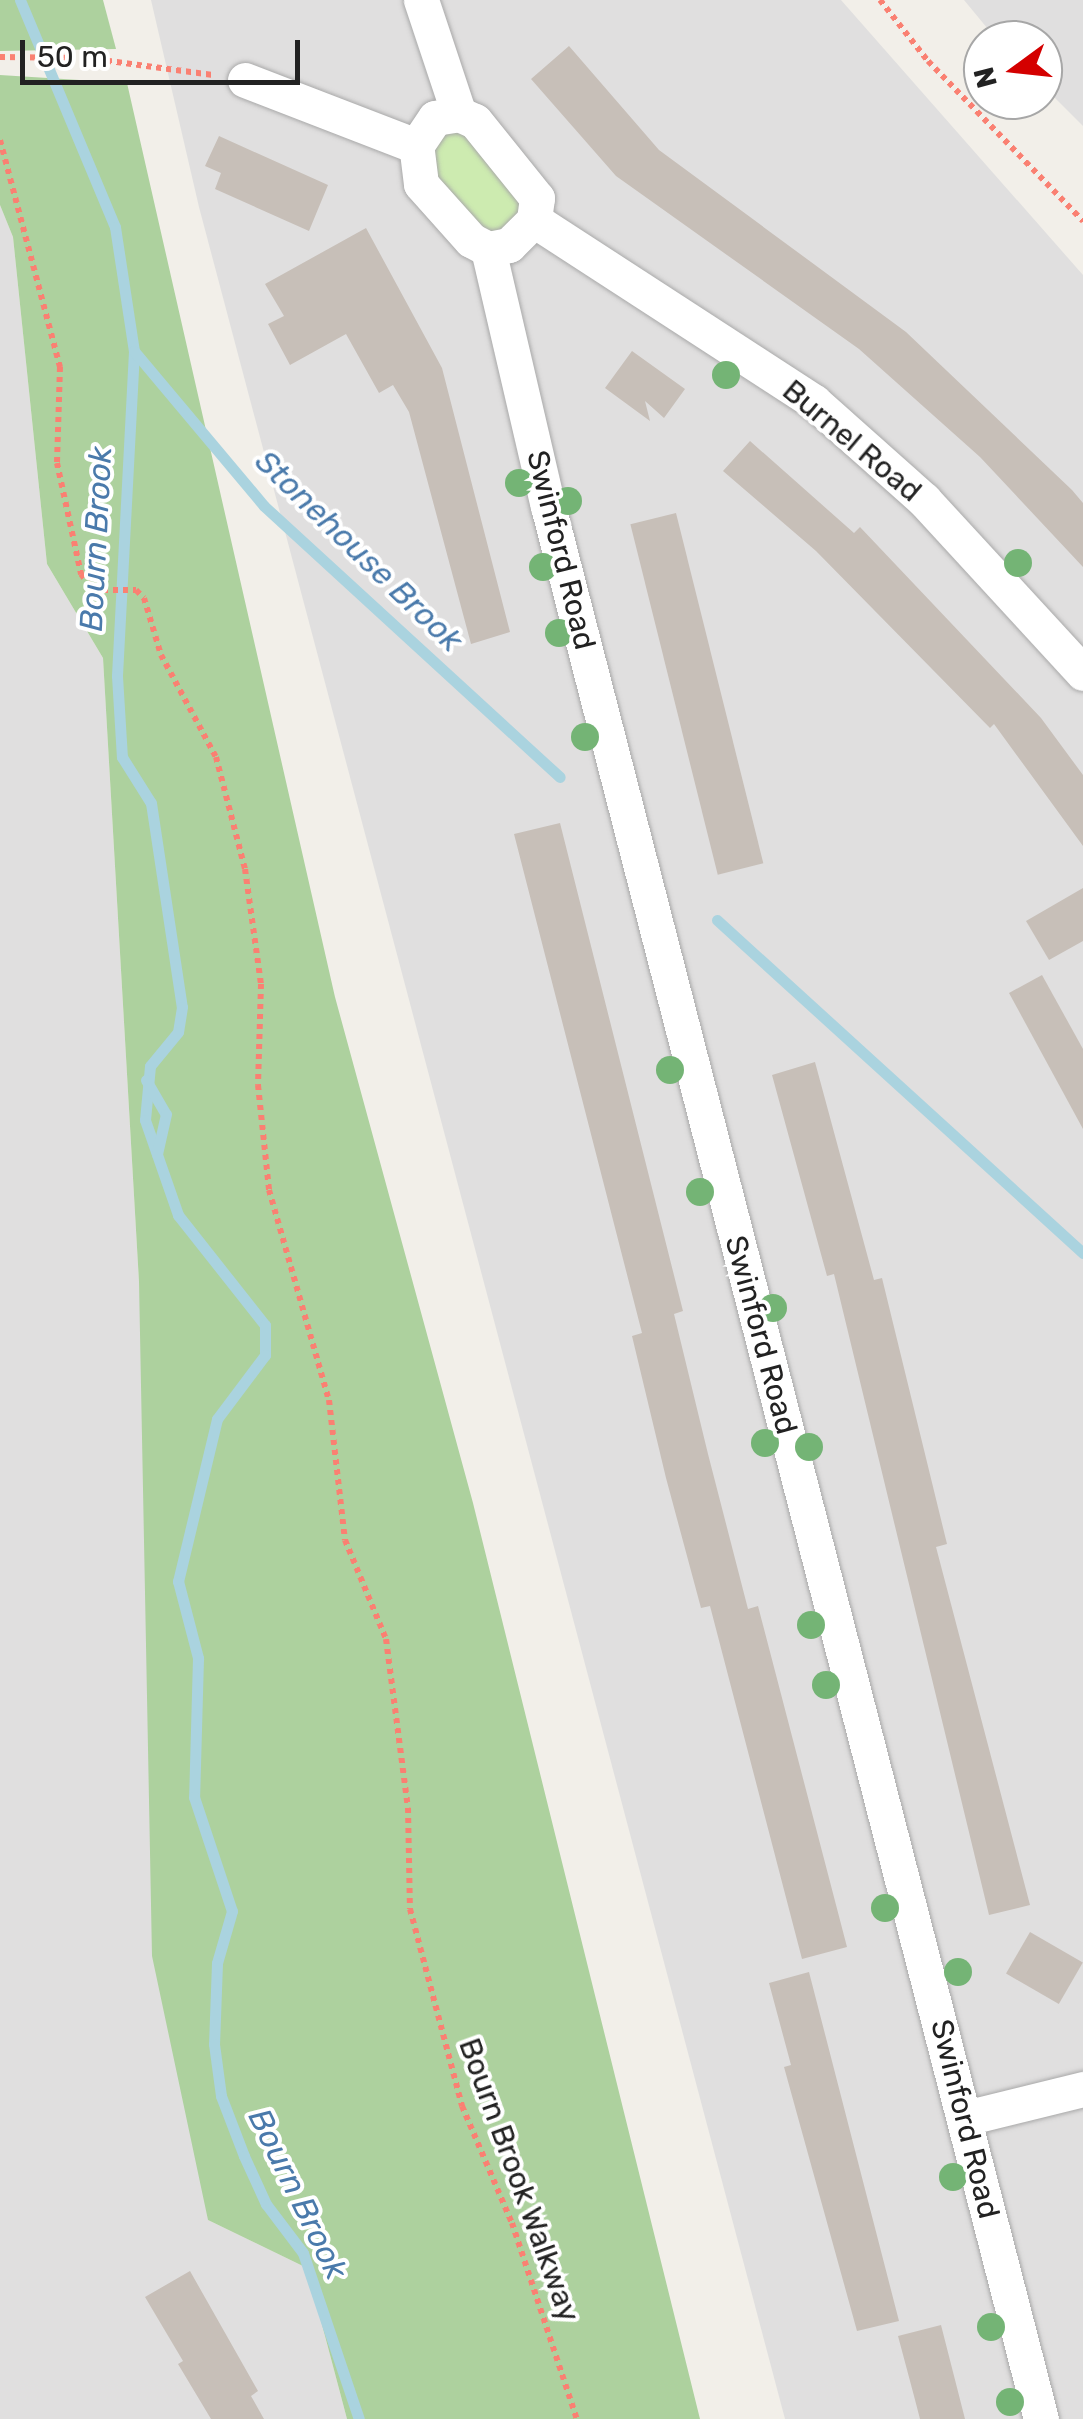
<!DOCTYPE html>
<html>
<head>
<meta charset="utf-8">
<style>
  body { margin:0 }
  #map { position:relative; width:1083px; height:2419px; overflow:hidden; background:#f2efe9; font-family:Rubik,sans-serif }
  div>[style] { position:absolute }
  .residential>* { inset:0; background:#e0dfdf }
  .grass>* { inset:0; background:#cdebb0 }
  .forest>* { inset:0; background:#add19e }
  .stream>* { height:11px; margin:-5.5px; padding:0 5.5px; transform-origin:5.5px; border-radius:5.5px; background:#aad3df }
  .building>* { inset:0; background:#c7bfb8; transform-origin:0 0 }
  .path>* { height:6px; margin-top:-3px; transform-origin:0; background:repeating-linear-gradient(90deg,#fa8072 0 5px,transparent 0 10px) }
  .roads { filter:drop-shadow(0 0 2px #a9a9a9) drop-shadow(0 0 2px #a9a9a9) }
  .street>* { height:35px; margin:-17.5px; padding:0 17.5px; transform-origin:17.5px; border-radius:17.5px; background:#fff }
  .trees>* { width:28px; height:28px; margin:-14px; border-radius:50%; background:#74b475 }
  span { translate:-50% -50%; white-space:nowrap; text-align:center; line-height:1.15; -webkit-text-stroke:8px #fff; paint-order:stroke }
  .street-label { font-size:30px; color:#222 }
  .water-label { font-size:32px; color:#4a7aab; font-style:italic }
  .north { position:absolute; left:963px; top:20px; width:100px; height:100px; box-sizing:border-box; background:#fff; border:2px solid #a7a7a7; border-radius:50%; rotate:255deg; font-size:28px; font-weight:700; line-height:40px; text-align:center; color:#222 }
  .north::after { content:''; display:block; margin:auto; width:35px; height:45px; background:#d40000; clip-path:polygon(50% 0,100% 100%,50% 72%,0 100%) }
  .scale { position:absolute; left:20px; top:40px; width:280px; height:45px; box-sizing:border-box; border:5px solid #222; border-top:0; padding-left:12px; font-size:30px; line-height:35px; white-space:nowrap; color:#222; -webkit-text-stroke:8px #fff; paint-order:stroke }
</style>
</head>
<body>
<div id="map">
  <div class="residential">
    <div style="clip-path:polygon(151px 0,841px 0,1083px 275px,1083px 2419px,785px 2419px,199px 207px)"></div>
    <div style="clip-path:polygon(964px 0,1083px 0,1083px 126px,1043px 86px,1043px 40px,997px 40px)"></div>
    <div style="clip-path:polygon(0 205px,13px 237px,47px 564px,103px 658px,139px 1282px,208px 2220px,307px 2268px,347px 2419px,0 2419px)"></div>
  </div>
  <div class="grass">
    <div style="clip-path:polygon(460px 120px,531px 202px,503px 240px,474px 237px,428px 181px,437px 123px)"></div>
  </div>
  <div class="forest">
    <div style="clip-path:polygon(0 0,103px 0,116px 49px,0 51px)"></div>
    <div style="clip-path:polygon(0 75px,127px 83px,335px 997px,473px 1503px,700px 2419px,347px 2419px,307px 2268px,208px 2220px,152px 1956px,139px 1282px,103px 658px,47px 564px,13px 237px,0 205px)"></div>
  </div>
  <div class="stream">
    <div style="left:20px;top:0;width:246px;rotate:67.3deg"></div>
    <div style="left:115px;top:227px;width:125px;rotate:81.3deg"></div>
    <div style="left:134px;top:351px;width:325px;rotate:93deg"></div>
    <div style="left:117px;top:676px;width:81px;rotate:86.5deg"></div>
    <div style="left:122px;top:757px;width:54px;rotate:57.8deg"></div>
    <div style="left:151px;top:803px;width:206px;rotate:81.4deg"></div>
    <div style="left:182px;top:1007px;width:25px;rotate:99deg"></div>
    <div style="left:178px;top:1032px;width:44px;rotate:129.5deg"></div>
    <div style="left:150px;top:1066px;width:54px;rotate:95.3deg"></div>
    <div style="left:145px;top:1120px;width:101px;rotate:70.8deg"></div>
    <div style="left:178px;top:1215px;width:140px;rotate:51.7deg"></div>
    <div style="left:265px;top:1325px;width:30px;rotate:90deg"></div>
    <div style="left:265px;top:1355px;width:80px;rotate:126.9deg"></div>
    <div style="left:217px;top:1419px;width:167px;rotate:103.5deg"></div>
    <div style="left:178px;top:1581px;width:80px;rotate:75.4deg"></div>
    <div style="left:198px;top:1658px;width:139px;rotate:91.6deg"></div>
    <div style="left:194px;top:1797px;width:120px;rotate:71.6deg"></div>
    <div style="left:232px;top:1911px;width:54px;rotate:106.1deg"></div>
    <div style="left:217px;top:1963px;width:81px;rotate:92.1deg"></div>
    <div style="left:214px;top:2044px;width:52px;rotate:82.3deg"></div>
    <div style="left:221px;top:2096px;width:64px;rotate:69deg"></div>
    <div style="left:244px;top:2156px;width:53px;rotate:65.4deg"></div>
    <div style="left:266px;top:2204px;width:61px;rotate:52.9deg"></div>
    <div style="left:303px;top:2253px;width:175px;rotate:71.4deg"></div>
    <div style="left:134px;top:351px;width:202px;rotate:50deg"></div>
    <div style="left:264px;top:506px;width:401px;rotate:42.5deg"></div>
    <div style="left:717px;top:920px;width:495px;rotate:42.3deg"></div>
    <div style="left:146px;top:1080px;width:39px;rotate:60deg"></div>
    <div style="left:166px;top:1114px;width:41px;rotate:102.7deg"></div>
  </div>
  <div class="building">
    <div style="clip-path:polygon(569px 46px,659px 150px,906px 332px,1072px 490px,1083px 503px,1083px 567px,980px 457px,859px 349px,616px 176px,531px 79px)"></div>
    <div style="clip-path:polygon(219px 136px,328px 185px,309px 231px,215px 189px,221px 173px,205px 166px)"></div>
    <div style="clip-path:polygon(366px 228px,442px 368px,510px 632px,471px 644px,409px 412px,393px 385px,379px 393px,346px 334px,290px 365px,268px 324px,284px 316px,265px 284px)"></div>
    <div style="clip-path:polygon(632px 351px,685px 389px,664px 418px,645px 401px,650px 421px,605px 388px)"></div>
    <div style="clip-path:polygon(750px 441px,854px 533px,860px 527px,1041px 718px,1083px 775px,1083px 846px,994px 724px,990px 728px,816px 551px,723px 471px)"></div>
    <div style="left:676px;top:513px;width:361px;height:47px;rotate:76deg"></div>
    <div style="clip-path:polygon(560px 823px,683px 1311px,674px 1314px,708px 1454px,748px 1609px,758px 1606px,847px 1947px,802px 1959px,710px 1606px,701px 1608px,666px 1478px,632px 1336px,642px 1333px,514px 834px)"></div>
    <div style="clip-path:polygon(1083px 888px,1083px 941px,1049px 960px,1026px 921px)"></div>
    <div style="clip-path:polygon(1042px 975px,1083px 1049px,1083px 1129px,1009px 993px)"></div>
    <div style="clip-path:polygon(815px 1062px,874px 1280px,882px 1278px,947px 1544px,936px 1547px,1030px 1905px,989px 1915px,834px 1274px,827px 1276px,772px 1075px)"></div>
    <div style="left:1030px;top:1932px;width:61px;height:48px;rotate:30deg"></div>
    <div style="clip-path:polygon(809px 1972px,899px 2321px,857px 2331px,784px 2067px,791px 2065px,769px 1983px)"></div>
    <div style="clip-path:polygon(190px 2271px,258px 2391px,251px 2396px,264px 2419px,211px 2419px,178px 2364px,183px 2361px,145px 2297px)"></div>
    <div style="clip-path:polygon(941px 2325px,965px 2419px,920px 2419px,914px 2396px,898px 2336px)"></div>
  </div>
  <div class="path">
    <div style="left:880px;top:0;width:78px;rotate:51.8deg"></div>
    <div style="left:928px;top:61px;width:223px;rotate:45.9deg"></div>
    <div style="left:0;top:57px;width:87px;rotate:0.7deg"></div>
    <div style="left:87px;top:58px;width:127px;rotate:7.7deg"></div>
    <div style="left:0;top:140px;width:235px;rotate:75.2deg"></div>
    <div style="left:60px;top:367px;width:96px;rotate:91.8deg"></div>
    <div style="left:57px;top:463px;width:114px;rotate:77.8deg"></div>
    <div style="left:81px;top:574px;width:20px;rotate:53deg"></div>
    <div style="left:93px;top:590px;width:43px"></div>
    <div style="left:136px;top:590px;width:11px;rotate:45deg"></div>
    <div style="left:144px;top:598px;width:59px;rotate:73.4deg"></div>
    <div style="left:161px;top:655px;width:116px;rotate:61.7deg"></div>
    <div style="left:216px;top:757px;width:116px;rotate:75.5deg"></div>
    <div style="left:245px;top:869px;width:116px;rotate:82.1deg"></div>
    <div style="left:261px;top:984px;width:101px;rotate:91.7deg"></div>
    <div style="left:258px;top:1085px;width:106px;rotate:84deg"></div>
    <div style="left:269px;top:1190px;width:218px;rotate:74.1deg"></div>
    <div style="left:329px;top:1400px;width:141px;rotate:83.5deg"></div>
    <div style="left:345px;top:1540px;width:107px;rotate:67.5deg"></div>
    <div style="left:386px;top:1639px;width:170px;rotate:82.6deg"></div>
    <div style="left:408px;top:1808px;width:101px;rotate:88.9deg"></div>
    <div style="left:410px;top:1909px;width:204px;rotate:75.2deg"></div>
    <div style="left:462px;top:2106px;width:127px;rotate:66.9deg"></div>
    <div style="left:512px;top:2223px;width:206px;rotate:71.7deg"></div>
  </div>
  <div class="roads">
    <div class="street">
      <div style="left:421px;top:0;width:120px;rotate:71.6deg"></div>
      <div style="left:245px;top:80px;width:183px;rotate:21.1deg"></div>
      <div style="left:459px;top:114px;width:17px;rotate:24deg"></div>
      <div style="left:475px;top:121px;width:99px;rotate:51.2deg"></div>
      <div style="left:537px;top:198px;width:22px;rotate:98deg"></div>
      <div style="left:534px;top:220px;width:35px;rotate:135deg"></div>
      <div style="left:509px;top:245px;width:21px;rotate:169deg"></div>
      <div style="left:488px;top:249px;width:19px;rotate:-152deg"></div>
      <div style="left:471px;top:240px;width:75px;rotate:-131.8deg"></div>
      <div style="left:421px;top:184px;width:38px;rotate:-97deg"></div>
      <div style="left:416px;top:146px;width:34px;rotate:-56deg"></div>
      <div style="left:435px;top:118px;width:24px;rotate:-9deg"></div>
      <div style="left:534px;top:220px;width:334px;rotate:33deg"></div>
      <div style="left:814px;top:402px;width:147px;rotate:41.7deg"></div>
      <div style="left:924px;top:500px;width:235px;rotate:47.4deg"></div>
      <div style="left:488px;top:249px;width:264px;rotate:76.9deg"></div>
      <div style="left:548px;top:506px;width:1976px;rotate:75.55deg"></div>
      <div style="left:965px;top:2118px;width:122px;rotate:-13.8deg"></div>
    </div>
  </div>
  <div class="trees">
    <div style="left:726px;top:375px"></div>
    <div style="left:519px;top:483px"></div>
    <div style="left:568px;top:501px"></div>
    <div style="left:1018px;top:563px"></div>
    <div style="left:543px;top:567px"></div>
    <div style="left:559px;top:633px"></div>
    <div style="left:585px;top:737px"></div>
    <div style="left:670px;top:1070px"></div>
    <div style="left:700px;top:1192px"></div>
    <div style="left:773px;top:1308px"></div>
    <div style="left:765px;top:1443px"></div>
    <div style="left:809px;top:1447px"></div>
    <div style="left:811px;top:1625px"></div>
    <div style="left:826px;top:1685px"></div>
    <div style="left:885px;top:1908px"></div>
    <div style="left:958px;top:1972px"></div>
    <div style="left:953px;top:2177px"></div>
    <div style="left:991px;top:2327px"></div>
    <div style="left:1010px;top:2402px"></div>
  </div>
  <div class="street-label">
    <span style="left:852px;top:441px;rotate:40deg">Burnel Road</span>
    <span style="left:561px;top:550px;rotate:76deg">Swinford Road</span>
    <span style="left:761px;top:1335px;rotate:75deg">Swinford Road</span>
    <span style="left:965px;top:2119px;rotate:76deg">Swinford Road</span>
    <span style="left:519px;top:2180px;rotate:70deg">Bourn Brook Walkway</span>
  </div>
  <div class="water-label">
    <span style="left:96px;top:539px;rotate:-87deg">Bourn Brook</span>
    <span style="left:359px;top:551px;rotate:44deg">Stonehouse Brook</span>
    <span style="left:298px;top:2194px;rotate:64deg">Bourn Brook</span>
  </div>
  <div class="north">N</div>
  <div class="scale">50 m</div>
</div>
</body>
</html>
